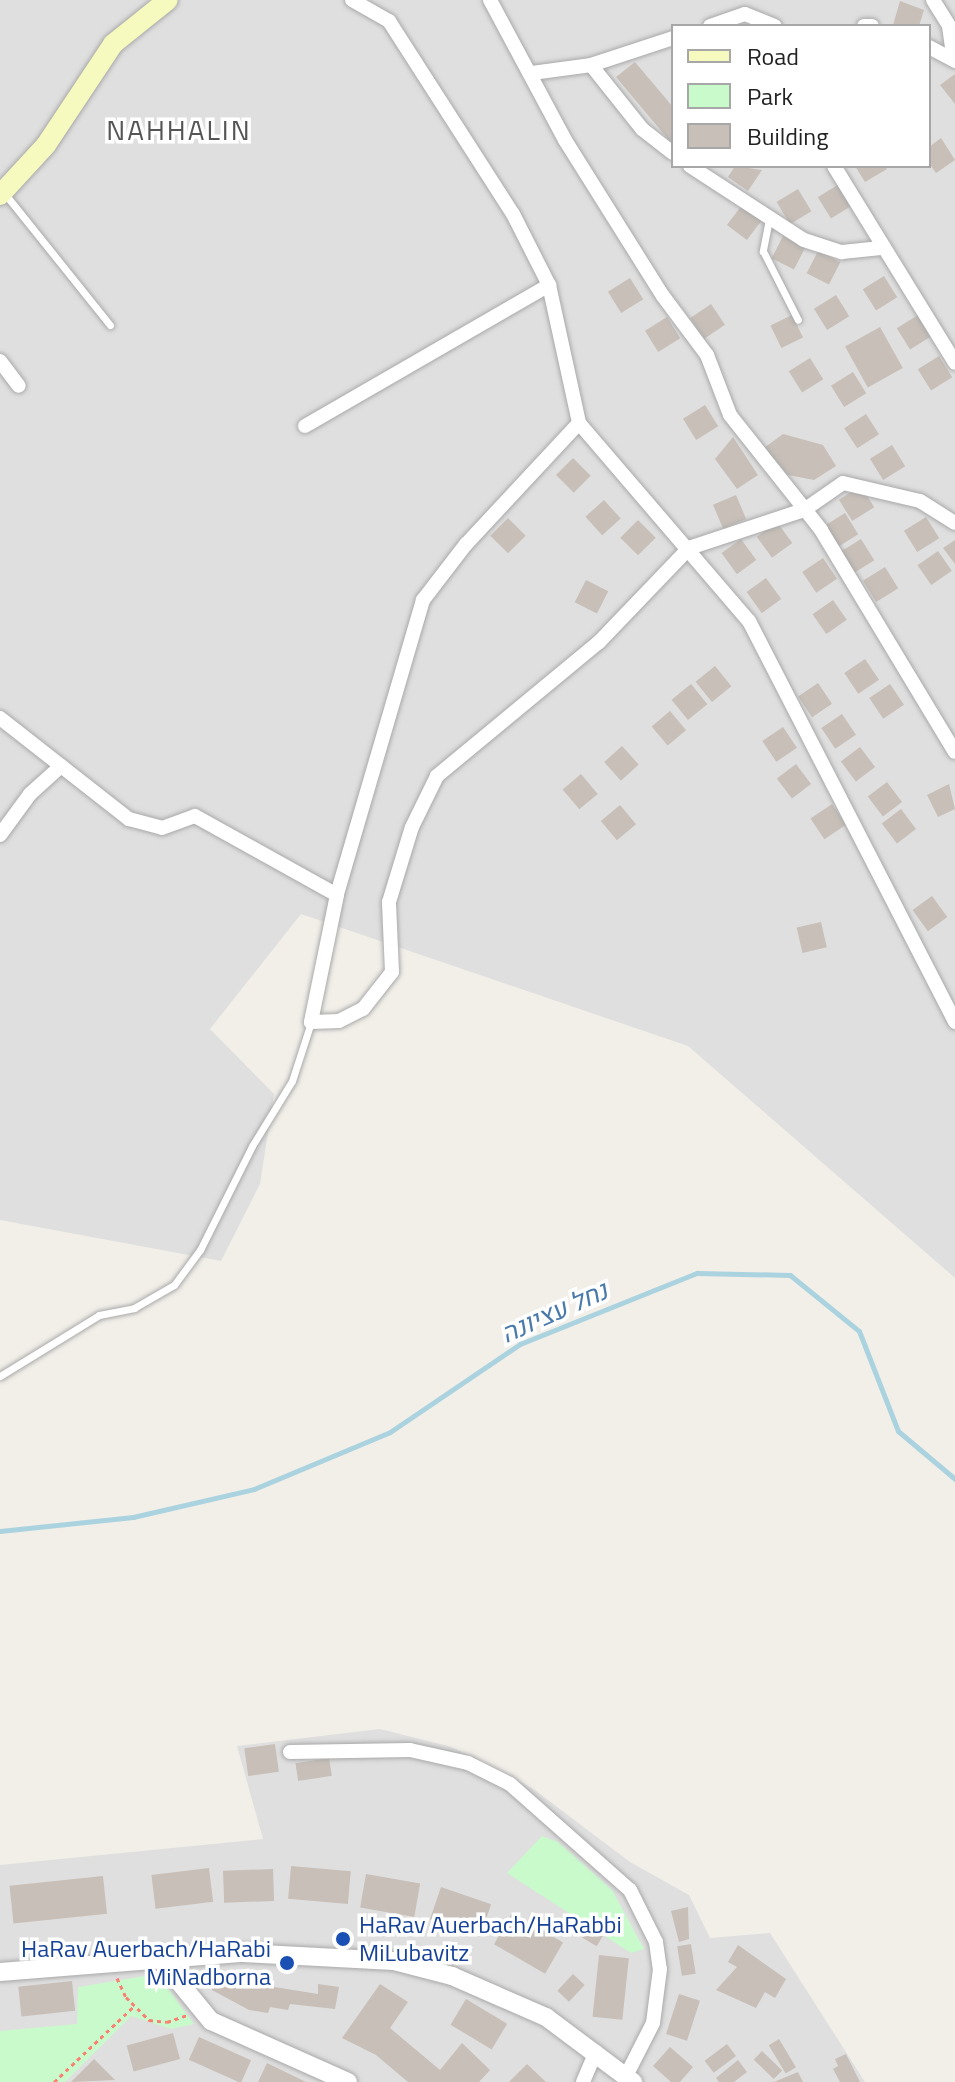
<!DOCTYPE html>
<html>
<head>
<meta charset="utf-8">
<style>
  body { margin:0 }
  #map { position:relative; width:955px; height:2082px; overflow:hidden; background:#f2efe9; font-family:"Titillium Web",Heebo,sans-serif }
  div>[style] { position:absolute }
  .residential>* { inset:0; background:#e0dfdf }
  .park>* { inset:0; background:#c8facc }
  .stream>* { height:5px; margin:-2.5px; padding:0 2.5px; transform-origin:2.5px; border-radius:2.5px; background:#aad3df }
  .building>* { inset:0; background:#c7bfb8; transform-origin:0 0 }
  .path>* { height:3px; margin-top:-1.5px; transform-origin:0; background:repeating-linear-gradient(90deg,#fa8072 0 4px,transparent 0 8px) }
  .roads { filter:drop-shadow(0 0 2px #a9a9a9) drop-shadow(0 0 2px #a9a9a9) }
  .service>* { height:7px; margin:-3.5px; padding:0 3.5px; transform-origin:3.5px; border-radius:3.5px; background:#fff }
  .minor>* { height:14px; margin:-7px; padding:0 7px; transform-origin:7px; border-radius:7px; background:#fff }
  .tertiary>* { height:18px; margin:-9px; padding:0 9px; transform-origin:9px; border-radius:9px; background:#fff }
  .secondary>* { height:20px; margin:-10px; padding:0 10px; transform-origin:10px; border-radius:10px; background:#f7fabf }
  .dots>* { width:22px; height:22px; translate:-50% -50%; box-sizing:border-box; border:4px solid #fff; border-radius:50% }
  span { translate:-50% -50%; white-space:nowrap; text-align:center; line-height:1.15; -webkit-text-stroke:7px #fff; paint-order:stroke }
  .transit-label { font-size:24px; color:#164399 }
  .left { translate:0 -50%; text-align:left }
  .right { translate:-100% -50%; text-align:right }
  .water-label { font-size:26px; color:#4a7aab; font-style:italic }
  .quarter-label { font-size:28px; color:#555; letter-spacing:2px }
  .legend { position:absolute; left:671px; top:24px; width:260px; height:144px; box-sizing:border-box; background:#fff; border:2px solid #a7a7a7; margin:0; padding:10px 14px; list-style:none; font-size:24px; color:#222 }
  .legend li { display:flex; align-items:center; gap:16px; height:40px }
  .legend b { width:40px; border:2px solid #a7a7a7 }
</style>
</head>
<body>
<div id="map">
  <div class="residential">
    <div style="clip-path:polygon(evenodd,0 0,955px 0,955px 1278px,688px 1046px,301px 914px,210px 1029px,274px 1094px,260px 1184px,221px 1261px,0 1220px,0 0,673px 26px,929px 26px,929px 166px,673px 166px,673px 26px)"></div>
    <div style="clip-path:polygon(380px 1729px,452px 1747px,532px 1788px,630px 1862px,689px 1895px,710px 1938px,770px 1933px,865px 2082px,0 2082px,0 1865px,263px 1839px,237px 1746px)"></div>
  </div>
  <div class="park">
    <div style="clip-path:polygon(542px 1836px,558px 1842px,612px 1890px,644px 1949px,631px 1953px,507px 1873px)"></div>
    <div style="clip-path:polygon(157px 1974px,194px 2024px,171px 2029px,131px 2016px,65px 2082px,0 2082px,0 2031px,77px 2024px,78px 1987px)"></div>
  </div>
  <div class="stream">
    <div style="left:0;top:1531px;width:134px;rotate:-6deg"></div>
    <div style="left:133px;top:1517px;width:124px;rotate:-13deg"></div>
    <div style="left:254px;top:1489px;width:147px;rotate:-22.7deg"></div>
    <div style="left:390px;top:1432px;width:157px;rotate:-34.1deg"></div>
    <div style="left:520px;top:1344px;width:191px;rotate:-21.9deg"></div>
    <div style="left:697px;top:1273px;width:93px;rotate:1.2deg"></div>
    <div style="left:790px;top:1275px;width:89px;rotate:39.1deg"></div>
    <div style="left:859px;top:1331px;width:107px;rotate:68.7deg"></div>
    <div style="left:898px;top:1431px;width:75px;rotate:40.1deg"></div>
  </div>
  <div class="building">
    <div style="clip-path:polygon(900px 1px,924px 10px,919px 26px,893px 25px)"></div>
    <div style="clip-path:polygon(635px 62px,673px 107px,673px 145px,616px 77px)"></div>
    <div style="clip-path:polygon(955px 74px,955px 104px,940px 85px)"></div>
    <div style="clip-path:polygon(941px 138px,955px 160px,936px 173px,929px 163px,929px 147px)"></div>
    <div style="clip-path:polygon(735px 166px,762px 170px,748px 191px,728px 177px)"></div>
    <div style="clip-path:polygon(855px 166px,885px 166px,887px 169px,865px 182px)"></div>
    <div style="left:839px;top:184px;width:25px;height:25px;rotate:58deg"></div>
    <div style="left:798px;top:189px;width:26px;height:25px;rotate:59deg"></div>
    <div style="left:742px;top:205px;width:25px;height:25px;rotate:37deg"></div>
    <div style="left:783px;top:236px;width:25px;height:25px;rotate:27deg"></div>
    <div style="left:818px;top:251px;width:25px;height:25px;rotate:27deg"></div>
    <div style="left:884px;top:276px;width:25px;height:25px;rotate:58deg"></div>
    <div style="left:630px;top:278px;width:25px;height:26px;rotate:58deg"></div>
    <div style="left:836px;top:295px;width:25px;height:26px;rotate:58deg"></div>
    <div style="left:711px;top:304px;width:25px;height:25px;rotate:56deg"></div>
    <div style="left:792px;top:315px;width:25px;height:24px;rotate:64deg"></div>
    <div style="left:918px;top:315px;width:25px;height:25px;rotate:58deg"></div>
    <div style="left:667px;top:317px;width:25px;height:26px;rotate:58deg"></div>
    <div style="left:880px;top:327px;width:47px;height:40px;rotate:61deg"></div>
    <div style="left:939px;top:356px;width:25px;height:25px;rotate:58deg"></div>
    <div style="left:810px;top:358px;width:25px;height:25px;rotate:58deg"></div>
    <div style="left:853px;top:372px;width:25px;height:26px;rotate:58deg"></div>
    <div style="left:705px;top:405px;width:25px;height:26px;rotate:58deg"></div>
    <div style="left:866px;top:414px;width:24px;height:26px;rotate:57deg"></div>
    <div style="clip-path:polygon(783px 434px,823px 445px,836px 466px,814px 480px,788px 475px,764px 448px)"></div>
    <div style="clip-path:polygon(733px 437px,758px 475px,737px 489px,715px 459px)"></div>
    <div style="left:892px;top:445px;width:25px;height:26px;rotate:58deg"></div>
    <div style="left:573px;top:458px;width:25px;height:24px;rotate:45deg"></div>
    <div style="left:861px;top:486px;width:25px;height:26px;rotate:58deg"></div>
    <div style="left:736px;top:495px;width:26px;height:25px;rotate:67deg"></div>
    <div style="left:604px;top:500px;width:25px;height:25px;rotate:48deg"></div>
    <div style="left:845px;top:513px;width:25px;height:26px;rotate:58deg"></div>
    <div style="left:926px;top:517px;width:25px;height:26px;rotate:58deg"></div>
    <div style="left:508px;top:518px;width:25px;height:25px;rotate:45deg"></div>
    <div style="left:638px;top:520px;width:25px;height:25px;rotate:45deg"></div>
    <div style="left:777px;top:522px;width:26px;height:25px;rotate:54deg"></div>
    <div style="left:741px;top:539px;width:26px;height:24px;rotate:54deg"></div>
    <div style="left:861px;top:539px;width:25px;height:26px;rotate:58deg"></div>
    <div style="clip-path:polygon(955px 540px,955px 564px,943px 548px)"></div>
    <div style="left:938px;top:551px;width:24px;height:25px;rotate:55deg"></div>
    <div style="left:823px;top:558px;width:25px;height:25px;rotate:56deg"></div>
    <div style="left:885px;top:567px;width:25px;height:26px;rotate:58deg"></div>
    <div style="left:766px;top:578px;width:26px;height:24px;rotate:54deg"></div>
    <div style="left:586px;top:580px;width:25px;height:25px;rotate:27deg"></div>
    <div style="left:833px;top:600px;width:24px;height:25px;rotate:55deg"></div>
    <div style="left:865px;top:659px;width:25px;height:25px;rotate:56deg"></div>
    <div style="left:715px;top:666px;width:26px;height:25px;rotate:51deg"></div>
    <div style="left:818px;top:683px;width:25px;height:24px;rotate:56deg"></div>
    <div style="left:691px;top:684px;width:26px;height:25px;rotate:51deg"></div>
    <div style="left:890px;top:684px;width:25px;height:25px;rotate:56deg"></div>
    <div style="left:670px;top:711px;width:25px;height:24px;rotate:50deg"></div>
    <div style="left:842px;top:714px;width:25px;height:25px;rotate:56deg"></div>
    <div style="left:783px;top:727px;width:25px;height:25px;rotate:56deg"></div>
    <div style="left:622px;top:746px;width:25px;height:24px;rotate:48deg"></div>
    <div style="left:860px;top:747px;width:25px;height:24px;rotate:53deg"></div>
    <div style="left:796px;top:764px;width:25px;height:24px;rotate:53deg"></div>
    <div style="left:581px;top:774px;width:26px;height:24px;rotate:50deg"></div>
    <div style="left:887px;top:782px;width:25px;height:24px;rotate:53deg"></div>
    <div style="clip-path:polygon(949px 784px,955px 809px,938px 817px,927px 795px)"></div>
    <div style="left:832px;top:804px;width:25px;height:26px;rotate:56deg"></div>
    <div style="left:620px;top:805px;width:25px;height:25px;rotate:50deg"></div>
    <div style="left:901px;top:809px;width:25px;height:24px;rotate:53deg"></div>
    <div style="left:932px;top:896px;width:26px;height:24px;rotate:54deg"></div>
    <div style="left:821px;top:922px;width:26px;height:25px;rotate:77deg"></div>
    <div style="left:275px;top:1744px;width:28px;height:31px;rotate:82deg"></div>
    <div style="left:329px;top:1758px;width:18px;height:34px;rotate:81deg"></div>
    <div style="left:291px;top:1866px;width:60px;height:33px;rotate:5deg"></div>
    <div style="left:209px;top:1868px;width:34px;height:58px;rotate:83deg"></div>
    <div style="left:273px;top:1869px;width:32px;height:50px;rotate:88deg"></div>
    <div style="left:366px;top:1874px;width:55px;height:34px;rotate:10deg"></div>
    <div style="left:103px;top:1876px;width:38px;height:94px;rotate:84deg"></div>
    <div style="left:441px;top:1887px;width:53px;height:34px;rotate:19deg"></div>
    <div style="clip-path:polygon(688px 1907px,689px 1939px,679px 1942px,671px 1911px)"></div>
    <div style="left:512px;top:1913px;width:59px;height:36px;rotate:30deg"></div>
    <div style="left:578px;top:1921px;width:29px;height:12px;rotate:31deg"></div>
    <div style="left:691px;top:1944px;width:30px;height:14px;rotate:81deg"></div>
    <div style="clip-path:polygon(738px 1945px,786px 1979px,775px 1998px,765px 1992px,756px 2008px,716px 1990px,737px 1967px,728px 1962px)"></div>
    <div style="left:599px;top:1955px;width:30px;height:62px;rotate:6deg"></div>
    <div style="clip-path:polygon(213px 1974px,269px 1978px,268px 1986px,318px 1994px,318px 1984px,339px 1987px,335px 2009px,290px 2004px,288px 2010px,270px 2007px,268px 2013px,249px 2010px,212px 1990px)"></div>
    <div style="left:573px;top:1974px;width:16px;height:23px;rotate:43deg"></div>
    <div style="left:72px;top:1981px;width:30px;height:54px;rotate:84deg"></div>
    <div style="clip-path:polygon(380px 1984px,408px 2002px,390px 2028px,440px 2070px,462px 2043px,490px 2070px,479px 2082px,408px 2082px,376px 2055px,342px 2038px)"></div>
    <div style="left:679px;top:1994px;width:22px;height:42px;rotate:18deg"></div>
    <div style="left:466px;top:1999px;width:48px;height:30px;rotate:31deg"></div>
    <div style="left:173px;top:2033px;width:27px;height:48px;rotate:75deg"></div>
    <div style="left:199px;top:2037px;width:57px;height:25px;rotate:24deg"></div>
    <div style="left:779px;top:2039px;width:33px;height:12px;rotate:59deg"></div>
    <div style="left:727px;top:2044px;width:15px;height:28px;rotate:53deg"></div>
    <div style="clip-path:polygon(670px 2047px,693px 2067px,680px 2082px,671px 2082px,653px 2066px)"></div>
    <div style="left:762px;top:2051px;width:28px;height:12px;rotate:44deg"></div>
    <div style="clip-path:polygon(846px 2054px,860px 2082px,840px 2082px,833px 2069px,838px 2066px,835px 2059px)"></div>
    <div style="clip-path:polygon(94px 2059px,115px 2080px,71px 2082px)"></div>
    <div style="clip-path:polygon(738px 2060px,747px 2072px,734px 2082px,719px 2082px,716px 2078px)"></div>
    <div style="clip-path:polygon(267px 2063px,306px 2082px,258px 2082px)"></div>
    <div style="clip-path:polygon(527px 2064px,546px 2082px,509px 2082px)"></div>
    <div style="clip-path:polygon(798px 2072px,803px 2082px,774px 2082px)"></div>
  </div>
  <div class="path">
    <div style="left:117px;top:1978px;width:21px;rotate:65deg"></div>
    <div style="left:126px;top:1997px;width:33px;rotate:45deg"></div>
    <div style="left:149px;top:2020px;width:18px;rotate:6deg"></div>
    <div style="left:167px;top:2022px;width:21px;rotate:-19deg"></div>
    <div style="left:54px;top:2082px;width:110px;rotate:-43.5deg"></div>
  </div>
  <div class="roads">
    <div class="service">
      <div style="left:5px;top:194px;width:168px;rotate:51.3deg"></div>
      <div style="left:769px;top:219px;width:33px;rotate:101deg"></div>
      <div style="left:763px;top:251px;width:77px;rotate:63.1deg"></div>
      <div style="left:0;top:1376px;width:116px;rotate:-31.6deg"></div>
      <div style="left:99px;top:1315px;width:36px;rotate:-11deg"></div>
      <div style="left:134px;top:1308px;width:46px;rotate:-29.9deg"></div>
      <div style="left:174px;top:1285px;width:44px;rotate:-53.4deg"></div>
      <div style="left:200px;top:1250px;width:116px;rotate:-63.4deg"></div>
      <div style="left:252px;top:1146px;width:76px;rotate:-58.4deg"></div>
      <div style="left:292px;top:1081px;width:62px;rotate:-72.1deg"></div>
    </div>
    <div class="minor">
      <div style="left:352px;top:0;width:43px;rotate:29.6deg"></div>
      <div style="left:389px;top:21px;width:229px;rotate:57.3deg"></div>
      <div style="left:513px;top:214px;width:80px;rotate:63.1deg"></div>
      <div style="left:549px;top:285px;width:141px;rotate:77.7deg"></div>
      <div style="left:579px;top:423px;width:166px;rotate:133deg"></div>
      <div style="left:466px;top:544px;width:71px;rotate:127.5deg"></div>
      <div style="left:423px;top:600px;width:307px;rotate:106.3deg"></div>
      <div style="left:337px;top:895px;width:130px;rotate:101.6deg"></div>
      <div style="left:311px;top:1022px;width:28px;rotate:-2deg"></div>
      <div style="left:339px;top:1021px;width:27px;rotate:-27deg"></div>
      <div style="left:363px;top:1009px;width:47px;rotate:-51.9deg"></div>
      <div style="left:392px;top:972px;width:70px;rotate:-92.5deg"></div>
      <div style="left:389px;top:902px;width:78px;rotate:-73deg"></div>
      <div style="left:412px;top:827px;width:57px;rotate:-63.9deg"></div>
      <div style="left:437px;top:776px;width:210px;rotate:-39.6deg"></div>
      <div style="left:599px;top:642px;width:130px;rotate:-46.2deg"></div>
      <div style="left:689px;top:548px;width:121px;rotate:-18.3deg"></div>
      <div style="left:804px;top:510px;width:47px;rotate:-34.7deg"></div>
      <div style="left:843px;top:483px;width:79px;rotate:13.2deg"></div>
      <div style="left:920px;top:501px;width:41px;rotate:32.2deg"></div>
      <div style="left:490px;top:0;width:159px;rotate:61.8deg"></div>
      <div style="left:565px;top:140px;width:184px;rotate:57.9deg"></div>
      <div style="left:663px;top:296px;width:74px;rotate:53.3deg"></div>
      <div style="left:707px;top:355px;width:64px;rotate:69deg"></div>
      <div style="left:730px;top:415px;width:147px;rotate:51.6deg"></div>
      <div style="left:821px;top:530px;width:259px;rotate:58.9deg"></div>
      <div style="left:933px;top:0;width:31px;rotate:58deg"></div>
      <div style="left:949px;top:26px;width:34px;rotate:82deg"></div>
      <div style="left:710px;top:26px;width:37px;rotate:-19deg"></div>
      <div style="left:745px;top:14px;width:32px;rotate:22deg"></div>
      <div style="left:864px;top:26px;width:8px"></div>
      <div style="left:929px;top:47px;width:30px;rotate:28deg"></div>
      <div style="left:591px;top:65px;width:86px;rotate:-18.2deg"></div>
      <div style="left:532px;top:73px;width:60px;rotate:-7.7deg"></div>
      <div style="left:591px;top:65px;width:82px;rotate:51.4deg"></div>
      <div style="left:642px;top:129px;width:39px;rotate:38deg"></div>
      <div style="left:690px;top:166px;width:136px;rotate:33deg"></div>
      <div style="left:804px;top:240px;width:40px;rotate:18deg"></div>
      <div style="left:842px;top:252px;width:39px;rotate:-6deg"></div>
      <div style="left:834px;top:166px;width:231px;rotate:58.4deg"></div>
      <div style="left:0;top:361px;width:31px;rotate:53deg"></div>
      <div style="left:579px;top:423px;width:261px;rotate:49.4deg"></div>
      <div style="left:749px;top:621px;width:451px;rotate:62.8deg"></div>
      <div style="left:305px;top:426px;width:282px;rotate:-30deg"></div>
      <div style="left:0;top:718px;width:164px;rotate:38.1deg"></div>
      <div style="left:129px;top:819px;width:34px;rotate:15deg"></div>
      <div style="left:162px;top:828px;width:35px;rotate:-20deg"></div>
      <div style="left:195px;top:816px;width:162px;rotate:29.1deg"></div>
      <div style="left:0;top:835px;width:51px;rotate:-53.8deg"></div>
      <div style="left:30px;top:794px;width:42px;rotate:-42.1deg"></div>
      <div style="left:290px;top:1752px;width:120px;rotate:-1deg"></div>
      <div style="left:410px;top:1750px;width:59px;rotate:12.6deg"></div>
      <div style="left:468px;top:1763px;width:47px;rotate:26.6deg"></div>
      <div style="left:510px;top:1784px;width:160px;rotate:41.5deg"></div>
      <div style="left:630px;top:1890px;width:58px;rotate:63.4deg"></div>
      <div style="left:656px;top:1942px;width:27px;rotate:82deg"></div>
      <div style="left:660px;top:1969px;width:54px;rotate:97.4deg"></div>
      <div style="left:653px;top:2023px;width:59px;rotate:117deg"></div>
      <div style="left:583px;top:2082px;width:33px;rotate:-67deg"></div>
    </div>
    <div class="tertiary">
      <div style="left:161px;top:1960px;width:79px;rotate:50.7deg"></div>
      <div style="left:211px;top:2021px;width:150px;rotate:24deg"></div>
      <div style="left:0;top:1972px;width:244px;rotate:-4.5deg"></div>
      <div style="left:243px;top:1953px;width:151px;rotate:3deg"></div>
      <div style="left:394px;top:1961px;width:60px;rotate:14.5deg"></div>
      <div style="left:452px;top:1976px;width:103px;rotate:23.6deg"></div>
      <div style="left:546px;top:2017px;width:109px;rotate:36.8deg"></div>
    </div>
    <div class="secondary">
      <div style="left:0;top:195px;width:68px;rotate:-47.4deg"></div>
      <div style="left:46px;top:145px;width:121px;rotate:-56.4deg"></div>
      <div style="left:113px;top:44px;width:70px;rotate:-38.7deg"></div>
    </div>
  </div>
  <div class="dots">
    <div style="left:343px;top:1939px;background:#1a4fb4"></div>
    <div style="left:287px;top:1963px;background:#1a4fb4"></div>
  </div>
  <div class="transit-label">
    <span class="left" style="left:359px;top:1939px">HaRav Auerbach/HaRabbi<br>MiLubavitz</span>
    <span class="right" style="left:271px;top:1963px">HaRav Auerbach/HaRabi<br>MiNadborna</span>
  </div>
  <div class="water-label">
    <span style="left:554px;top:1312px;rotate:-24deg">נחל עציונה</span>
  </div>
  <div class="quarter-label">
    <span style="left:179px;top:130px">NAHHALIN</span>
  </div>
  <ul class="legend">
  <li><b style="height:10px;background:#f7fabf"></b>Road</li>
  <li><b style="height:22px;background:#c8facc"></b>Park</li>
  <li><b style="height:22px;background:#c7bfb8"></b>Building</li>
  </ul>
</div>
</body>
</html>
